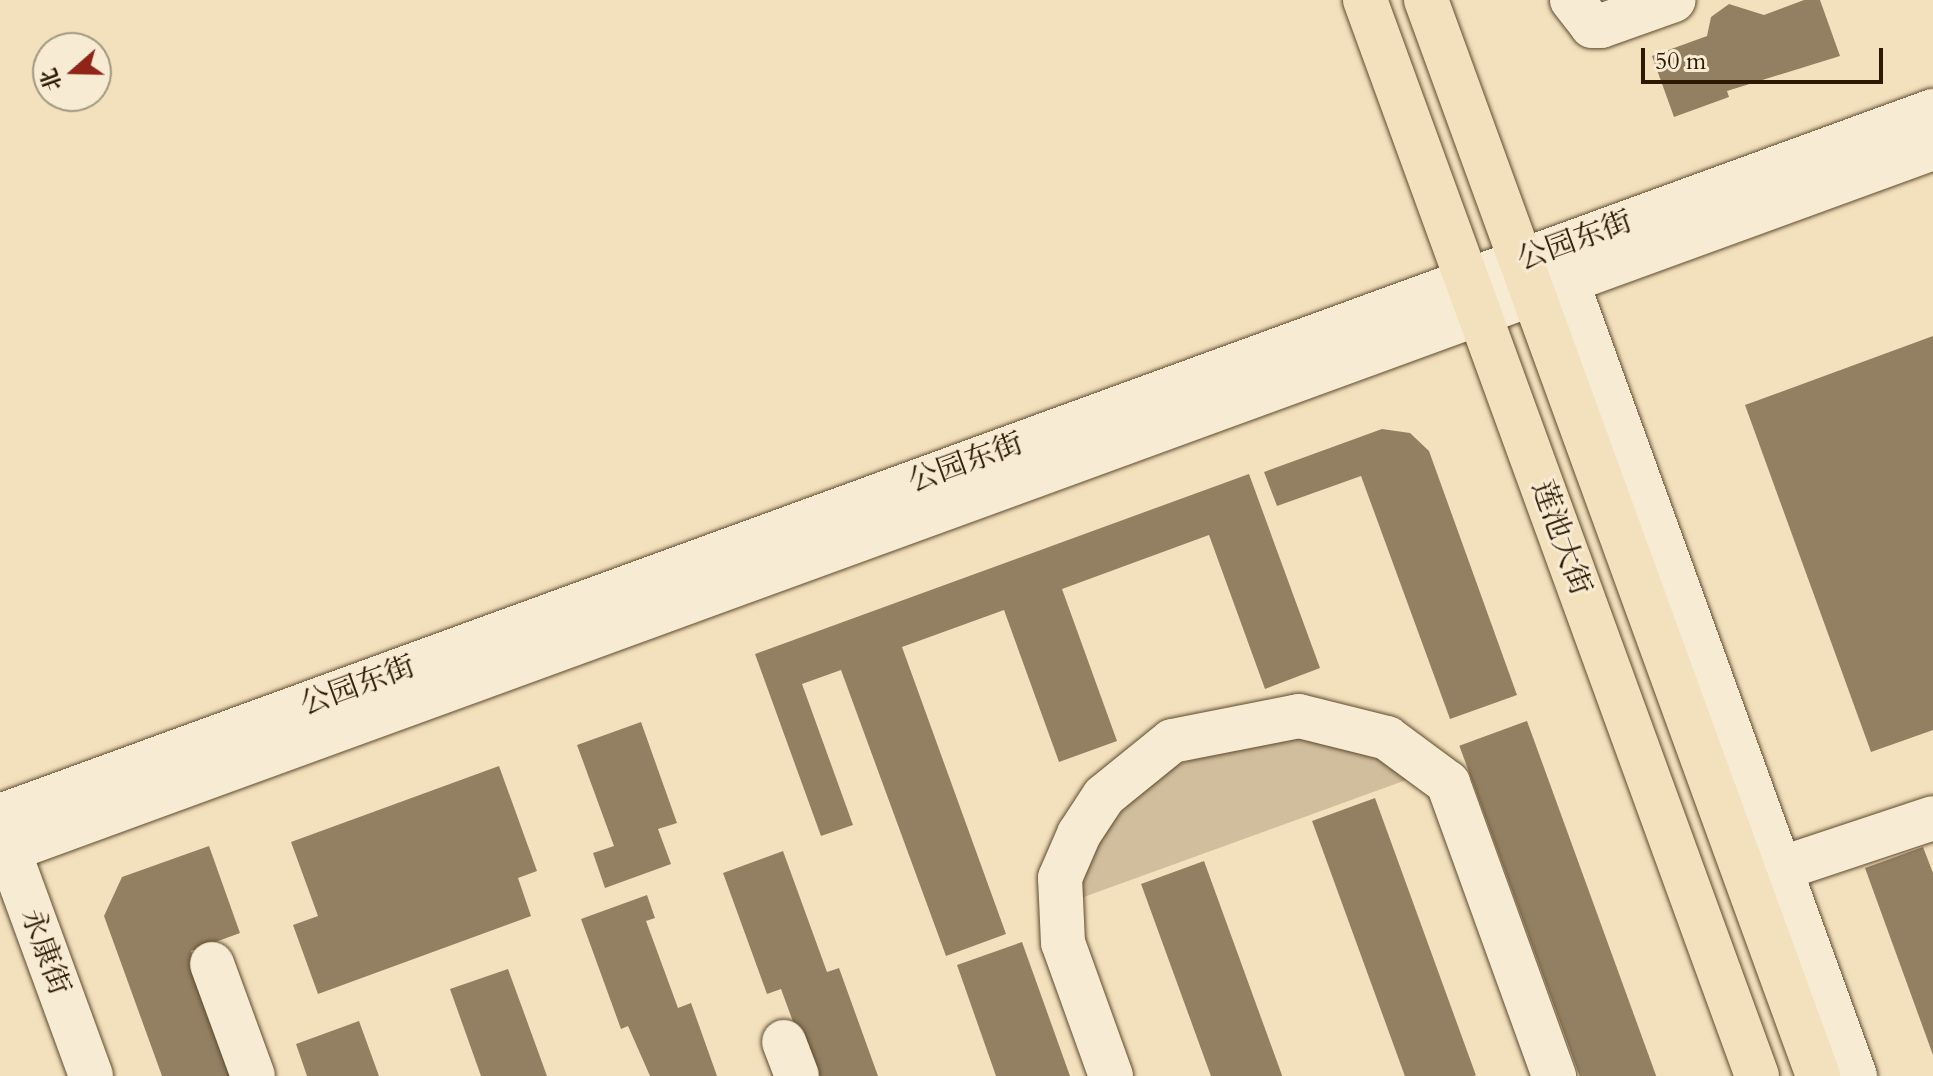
<!DOCTYPE html>
<html>
<head>
<meta charset="utf-8">
<style>
  body { margin:0 }
  #map { position:relative; width:1933px; height:1076px; overflow:hidden; background:#f3e0bc; font-family:Cardo,"Noto Serif SC",serif }
  div>[style] { position:absolute }
  .green>* { inset:0; background:#d1be9c }
  .building>* { inset:0; background:#938062; transform-origin:0 0 }
  .roads { filter:drop-shadow(0 0 2px #5e4b30) drop-shadow(0 0 2px #5e4b30) }
  .minor>* { height:44px; margin:-22px; padding:0 22px; transform-origin:22px; border-radius:22px; background:#f7ebd3 }
  .major>* { height:44px; margin:-22px; padding:0 22px; transform-origin:22px; border-radius:22px; background:#f3e0bc }
  span { translate:-50% -50%; white-space:nowrap; text-align:center; line-height:1.15; -webkit-text-stroke:6px #f7ebd3; paint-order:stroke }
  .street-label { font-size:30px; color:#2c1901 }
  .north { position:absolute; left:32px; top:32px; width:80px; height:80px; box-sizing:border-box; background:#f7ebd3; border:2px solid #a6977f; border-radius:50%; rotate:250deg; font-size:22px; font-weight:700; line-height:32px; text-align:center; color:#2c1901 }
  .north::after { content:''; display:block; margin:auto; width:28px; height:36px; background:#8f2418; clip-path:polygon(50% 0,100% 100%,50% 72%,0 100%) }
  .scale { position:absolute; left:1641px; top:48px; width:242px; height:36px; box-sizing:border-box; border:4px solid #2c1901; border-top:0; padding-left:10px; font-size:24px; line-height:28px; white-space:nowrap; color:#2c1901; -webkit-text-stroke:6px #f7ebd3; paint-order:stroke }
</style>
</head>
<body>
<div id="map">
  <div class="green">
    <div style="clip-path:polygon(1260px 735px,1340px 739px,1402px 767px,1409px 779px,1081px 898px,1082px 871px,1099px 838px,1144px 786px,1175px 766px)"></div>
  </div>
  <div class="building">
    <div style="clip-path:polygon(1804px 0,1820px 0,1840px 56px,1727px 91px,1729px 97px,1674px 117px,1652px 56px,1707px 36px,1711px 17px,1729px 4px,1764px 15px)"></div>
    <div style="clip-path:polygon(1933px 336px,1933px 730px,1871px 752px,1745px 405px)"></div>
    <div style="clip-path:polygon(1382px 429px,1410px 433px,1429px 451px,1517px 695px,1450px 719px,1361px 476px,1277px 506px,1264px 472px)"></div>
    <div style="clip-path:polygon(1249px 474px,1320px 668px,1265px 689px,1209px 535px,1062px 589px,1117px 741px,1059px 762px,1004px 610px,902px 647px,1006px 934px,946px 956px,841px 670px,802px 684px,853px 825px,821px 836px,755px 654px)"></div>
    <div style="left:1527px;top:721px;width:378px;height:72px;rotate:70deg"></div>
    <div style="clip-path:polygon(641px 722px,677px 823px,658px 829px,671px 864px,605px 888px,593px 853px,614px 846px,577px 745px)"></div>
    <div style="clip-path:polygon(499px 766px,537px 871px,518px 878px,531px 916px,318px 994px,293px 925px,318px 916px,291px 842px)"></div>
    <div style="left:1375px;top:798px;width:295px;height:67px;rotate:70deg"></div>
    <div style="clip-path:polygon(209px 846px,240px 933px,191px 951px,237px 1076px,162px 1076px,104px 916px,122px 877px)"></div>
    <div style="clip-path:polygon(1923px 847px,1933px 873px,1933px 1055px,1865px 868px)"></div>
    <div style="clip-path:polygon(783px 851px,827px 972px,839px 968px,878px 1076px,813px 1076px,781px 989px,767px 994px,723px 873px)"></div>
    <div style="left:1204px;top:861px;width:229px;height:67px;rotate:70deg"></div>
    <div style="clip-path:polygon(647px 895px,655px 918px,646px 921px,678px 1008px,691px 1003px,717px 1076px,650px 1076px,628px 1026px,621px 1029px,581px 919px)"></div>
    <div style="clip-path:polygon(1022px 942px,1070px 1076px,996px 1076px,957px 965px)"></div>
    <div style="clip-path:polygon(508px 969px,547px 1076px,481px 1076px,450px 989px)"></div>
    <div style="clip-path:polygon(359px 1021px,379px 1076px,307px 1076px,296px 1044px)"></div>
  </div>
  <div class="roads">
    <div class="minor">
      <div style="left:1572px;top:0;width:33px;rotate:52deg"></div>
      <div style="left:1592px;top:26px;width:9px"></div>
      <div style="left:1601px;top:26px;width:77px;rotate:-19.6deg"></div>
      <div style="left:1567px;top:282px;width:845px;rotate:70.06deg"></div>
      <div style="left:0;top:816px;width:2058px;rotate:-20.04deg"></div>
      <div style="left:0;top:827px;width:265px;rotate:69.9deg"></div>
      <div style="left:0;top:853px;width:2058px;rotate:-20.04deg"></div>
      <div style="left:1780px;top:869px;width:161px;rotate:-18.4deg"></div>
      <div style="left:212px;top:964px;width:119px;rotate:69.9deg"></div>
      <div style="left:784px;top:1042px;width:36px;rotate:69deg"></div>
      <div style="left:1111px;top:1076px;width:141px;rotate:-109.8deg"></div>
      <div style="left:1063px;top:943px;width:65px;rotate:-92.6deg"></div>
      <div style="left:1060px;top:878px;width:48px;rotate:-66.6deg"></div>
      <div style="left:1079px;top:834px;width:45px;rotate:-56.7deg"></div>
      <div style="left:1104px;top:796px;width:87px;rotate:-39deg"></div>
      <div style="left:1172px;top:741px;width:129px;rotate:-11.1deg"></div>
      <div style="left:1299px;top:716px;width:91px;rotate:14deg"></div>
      <div style="left:1387px;top:738px;width:76px;rotate:36.4deg"></div>
      <div style="left:1448px;top:783px;width:312px;rotate:70.1deg"></div>
    </div>
    <div class="major">
      <div style="left:1365px;top:0;width:1145px;rotate:69.98deg"></div>
      <div style="left:1426px;top:0;width:1145px;rotate:69.98deg"></div>
    </div>
  </div>
  <div class="street-label">
    <span style="left:1575px;top:241px;rotate:-20deg">公园东街</span>
    <span style="left:966px;top:463px;rotate:-20deg">公园东街</span>
    <span style="left:1561px;top:538px;rotate:70deg">莲池大街</span>
    <span style="left:358px;top:686px;rotate:-20deg">公园东街</span>
    <span style="left:45px;top:952px;rotate:70deg">永康街</span>
  </div>
  <div class="north">北</div>
  <div class="scale">50 m</div>
</div>
</body>
</html>
